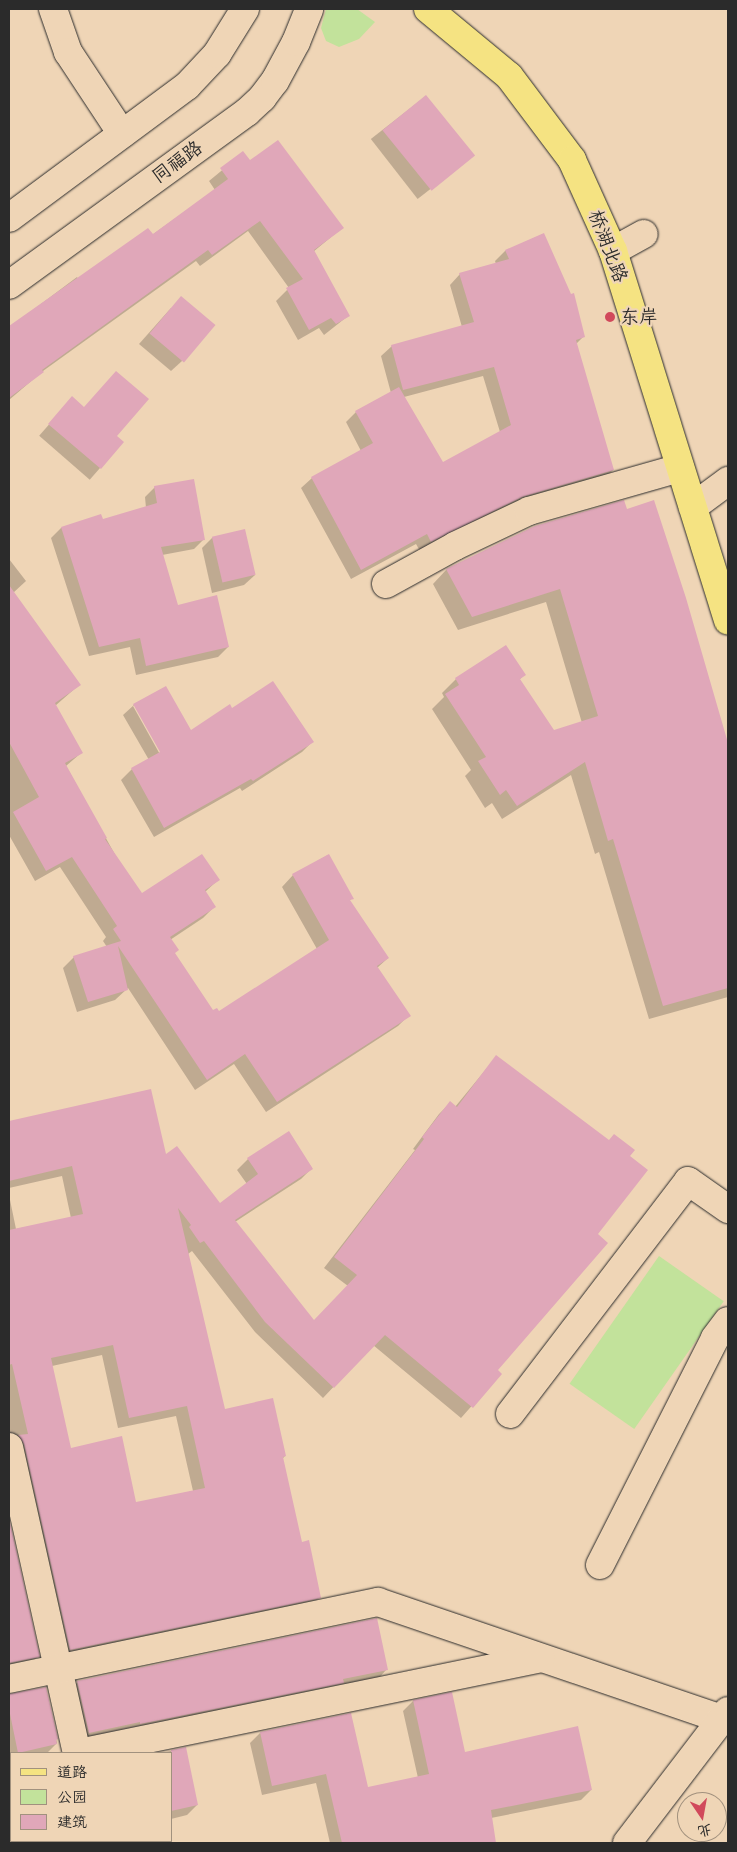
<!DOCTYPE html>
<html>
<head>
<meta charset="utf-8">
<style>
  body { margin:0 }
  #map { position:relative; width:737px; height:1852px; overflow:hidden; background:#efd5b6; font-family:"Patrick Hand","LXGW WenKai TC",sans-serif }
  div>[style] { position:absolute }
  .green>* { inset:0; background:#c2e29b; transform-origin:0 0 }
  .shadow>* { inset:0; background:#0003; transform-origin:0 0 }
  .building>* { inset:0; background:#e0a7b9; transform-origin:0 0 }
  .roads { filter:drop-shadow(0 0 1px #2b2b2b) drop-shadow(0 0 1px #2b2b2b) }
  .minor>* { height:28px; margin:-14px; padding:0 14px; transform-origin:14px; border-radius:14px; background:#efd5b6 }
  .major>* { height:28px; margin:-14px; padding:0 14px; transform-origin:14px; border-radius:14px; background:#f5e382 }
  .dots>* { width:14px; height:14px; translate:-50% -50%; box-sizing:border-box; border:2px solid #efd5b6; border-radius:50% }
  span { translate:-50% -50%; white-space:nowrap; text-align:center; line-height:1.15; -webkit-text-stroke:4.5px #efd5b6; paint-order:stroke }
  .street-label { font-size:19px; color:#2b2b2b }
  .poi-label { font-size:19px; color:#2b2b2b }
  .left { translate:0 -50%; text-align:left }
  .frame { position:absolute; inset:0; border:10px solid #2b2b2b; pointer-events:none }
  .legend { position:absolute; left:10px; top:1752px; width:162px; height:90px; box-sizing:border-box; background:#efd5b6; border:1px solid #a1917e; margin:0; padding:6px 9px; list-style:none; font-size:15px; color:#2b2b2b }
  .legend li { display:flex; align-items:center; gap:10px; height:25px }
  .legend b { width:25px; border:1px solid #a1917e }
  .north { position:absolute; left:677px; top:1792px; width:50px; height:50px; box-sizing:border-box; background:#efd5b6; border:1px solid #a1917e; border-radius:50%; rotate:168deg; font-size:14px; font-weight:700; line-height:20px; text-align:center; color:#2b2b2b }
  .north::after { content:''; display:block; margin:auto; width:18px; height:22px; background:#d1495b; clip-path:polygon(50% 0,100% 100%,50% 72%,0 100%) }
</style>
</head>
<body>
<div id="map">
  <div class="green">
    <div style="clip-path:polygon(326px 9px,357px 9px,375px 22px,359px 39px,339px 47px,326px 41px,321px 28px)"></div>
    <div style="left:659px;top:1256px;width:79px;height:156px;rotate:35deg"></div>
  </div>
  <div class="shadow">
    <div style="left:426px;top:96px;width:76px;height:70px;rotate:52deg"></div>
    <div style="clip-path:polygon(243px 153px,249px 162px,342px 228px,313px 252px,348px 316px,324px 335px,319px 328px,298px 340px,276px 301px,289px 288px,248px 231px,200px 266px,196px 261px,43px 371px,9px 400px,9px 328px,77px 277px,79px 280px,152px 235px,215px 190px,209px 181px)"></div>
    <div style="clip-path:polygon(evenodd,543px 234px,583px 337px,576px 344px,613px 470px,603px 480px,420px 551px,416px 544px,351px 579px,301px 488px,312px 478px,361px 451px,346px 422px,356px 412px,391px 393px,381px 356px,392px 346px,462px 327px,450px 285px,460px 274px,496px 264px,495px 261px,505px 251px,543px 234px,483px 376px,500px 432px,442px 464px,404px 397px,483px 376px)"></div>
    <div style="clip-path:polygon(171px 308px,182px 361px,171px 371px,139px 344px)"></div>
    <div style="left:72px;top:398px;width:67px;height:50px;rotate:41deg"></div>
    <div style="clip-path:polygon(155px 487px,204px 539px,194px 549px,162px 555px,177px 606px,228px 647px,218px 657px,136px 675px,130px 647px,89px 656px,51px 538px,61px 528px,102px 521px,146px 508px,145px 497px)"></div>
    <div style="clip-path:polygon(626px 511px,685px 599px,728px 748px,728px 997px,649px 1019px,599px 852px,595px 854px,571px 775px,502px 819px,492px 803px,485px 808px,465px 776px,471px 770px,432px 709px,444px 697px,442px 693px,456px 679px,524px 675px,519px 680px,553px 732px,582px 723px,546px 602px,458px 630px,433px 584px,446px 570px,535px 527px)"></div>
    <div style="clip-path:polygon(244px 531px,255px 575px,244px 585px,212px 593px,202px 548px,212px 538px)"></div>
    <div style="clip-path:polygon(9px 559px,26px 581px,13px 593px,79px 685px,55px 706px,81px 753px,66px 766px,118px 860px,141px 895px,218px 880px,205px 892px,214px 907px,203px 918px,170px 940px,174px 954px,212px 1012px,218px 1013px,317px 949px,282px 887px,293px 875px,328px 855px,352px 898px,349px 901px,388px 958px,377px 968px,409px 1015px,398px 1026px,266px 1112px,234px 1064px,195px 1090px,128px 988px,115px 1000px,77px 1012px,63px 968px,74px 957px,107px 947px,103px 941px,106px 937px,60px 867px,35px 881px,9px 835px)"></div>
    <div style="clip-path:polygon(evenodd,134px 705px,191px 732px,232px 710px,312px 742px,302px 752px,242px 791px,240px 788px,154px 837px,121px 780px,132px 769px,149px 760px,123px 715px,134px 705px,133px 706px,136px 706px,164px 757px,162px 758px,133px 706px)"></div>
    <div style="clip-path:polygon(evenodd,496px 1057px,628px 1156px,596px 1235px,496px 1371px,500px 1374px,461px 1418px,373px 1345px,323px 1398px,255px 1332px,192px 1251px,188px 1254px,224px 1410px,285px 1456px,282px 1459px,301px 1543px,320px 1597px,309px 1608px,60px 1660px,9px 1446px,9px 1195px,16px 1229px,71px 1218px,62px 1176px,9px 1188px,9px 1122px,150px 1090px,165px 1156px,220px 1205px,247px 1184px,237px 1170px,248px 1159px,288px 1133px,312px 1168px,301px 1179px,235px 1222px,314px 1322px,348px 1286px,324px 1268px,415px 1150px,413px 1149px,439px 1114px,450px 1103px,455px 1107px,496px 1057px,102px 1355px,118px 1428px,176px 1416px,193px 1491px,135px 1504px,70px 1449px,52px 1366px,102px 1355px)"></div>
    <div style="clip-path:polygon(9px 1524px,38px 1656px,28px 1667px,9px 1672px)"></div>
    <div style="clip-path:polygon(387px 1669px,377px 1680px,79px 1745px,67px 1692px,78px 1682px)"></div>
    <div style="clip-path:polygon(45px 1689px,57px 1743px,47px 1753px,11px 1753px,11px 1762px,9px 1762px,9px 1695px)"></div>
    <div style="clip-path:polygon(451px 1694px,464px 1753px,591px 1790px,581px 1800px,491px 1818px,494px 1843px,330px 1843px,316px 1783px,262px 1795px,250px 1743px,260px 1733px,367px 1789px,418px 1778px,403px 1711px,413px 1701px)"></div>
    <div style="clip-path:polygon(185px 1748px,197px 1805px,187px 1815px,171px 1819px,171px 1753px,161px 1753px)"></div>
  </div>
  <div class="building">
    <div style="left:426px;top:95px;width:78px;height:56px;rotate:51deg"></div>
    <div style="clip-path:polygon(278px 140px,344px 228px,314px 250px,350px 316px,336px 324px,331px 318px,309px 330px,286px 288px,303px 279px,260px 221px,212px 255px,208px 250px,42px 370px,44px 372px,9px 398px,9px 326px,148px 228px,153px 234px,228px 179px,220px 168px,243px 151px,250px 160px)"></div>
    <div style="clip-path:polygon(544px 233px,571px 294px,574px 293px,585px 337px,576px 340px,614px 470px,522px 497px,431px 542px,427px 534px,361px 570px,311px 477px,373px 443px,355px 411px,399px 387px,443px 462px,511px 425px,494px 367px,403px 390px,391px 345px,474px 322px,459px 273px,509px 259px,505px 250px)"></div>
    <div style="left:181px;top:296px;width:45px;height:49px;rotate:40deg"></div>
    <div style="clip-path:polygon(116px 371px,149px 399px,117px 436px,124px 442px,101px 469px,48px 424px,72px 396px,84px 407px)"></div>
    <div style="clip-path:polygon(194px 479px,205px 540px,161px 547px,178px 605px,217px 595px,229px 647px,146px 666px,140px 638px,99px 647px,61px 527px,101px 514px,103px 519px,157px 503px,154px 486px)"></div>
    <div style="clip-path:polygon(624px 500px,627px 509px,654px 500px,686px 598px,728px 743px,728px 988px,663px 1006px,613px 839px,608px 841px,585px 762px,517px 806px,506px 790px,500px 795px,478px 761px,486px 757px,445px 694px,459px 685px,455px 678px,506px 645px,526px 675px,520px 679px,554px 730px,598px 716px,560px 589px,472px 617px,446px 569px,535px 526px)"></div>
    <div style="left:245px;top:529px;width:47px;height:34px;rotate:77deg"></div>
    <div style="clip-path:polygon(9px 585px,81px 685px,55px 703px,83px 753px,65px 763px,107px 838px,105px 839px,142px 893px,202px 854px,220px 880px,205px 890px,216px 907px,170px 937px,179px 950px,175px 953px,213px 1010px,217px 1008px,219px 1011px,329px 940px,292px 874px,329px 854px,354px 899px,350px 900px,389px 958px,377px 966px,411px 1016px,277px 1102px,245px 1054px,207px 1080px,118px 946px,128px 990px,88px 1002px,73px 956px,121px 941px,113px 929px,117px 926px,72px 857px,46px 871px,13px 812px,39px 797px,9px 742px)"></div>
    <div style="clip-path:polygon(273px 681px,314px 742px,253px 781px,251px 779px,164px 828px,131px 768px,160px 752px,133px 704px,166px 686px,191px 730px,230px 704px,232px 708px)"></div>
    <div style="clip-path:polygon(evenodd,496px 1055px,609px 1140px,614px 1134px,635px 1150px,630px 1156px,648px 1170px,598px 1234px,608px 1243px,498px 1370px,502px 1374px,473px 1408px,385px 1335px,334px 1388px,265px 1322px,204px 1241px,200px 1243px,189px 1227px,191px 1225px,178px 1208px,225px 1409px,273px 1398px,286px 1456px,283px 1457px,302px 1542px,309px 1540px,321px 1598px,70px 1650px,24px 1444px,18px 1435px,28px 1434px,12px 1364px,9px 1365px,9px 1230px,83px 1214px,72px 1166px,9px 1181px,9px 1121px,151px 1089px,166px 1154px,177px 1146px,220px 1203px,258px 1174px,247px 1158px,289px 1131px,313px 1169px,235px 1220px,314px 1320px,357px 1275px,334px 1257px,424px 1139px,422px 1137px,450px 1101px,457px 1107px,496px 1055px,113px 1345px,129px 1418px,187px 1406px,205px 1488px,136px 1502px,122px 1436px,71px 1448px,51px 1358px,113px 1345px)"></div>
    <div style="clip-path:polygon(9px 1518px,40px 1657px,9px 1663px)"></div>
    <div style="clip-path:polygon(377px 1618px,388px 1670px,343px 1679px,344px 1683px,140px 1724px,140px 1722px,89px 1733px,77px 1681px)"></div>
    <div style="clip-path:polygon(46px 1687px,58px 1739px,56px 1740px,57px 1744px,18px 1753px,9px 1709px,9px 1694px)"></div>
    <div style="clip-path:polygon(452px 1692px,465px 1752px,578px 1726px,592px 1790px,491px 1810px,496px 1843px,342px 1843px,326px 1774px,272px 1786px,260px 1732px,351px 1713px,368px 1787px,429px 1774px,413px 1700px)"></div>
    <div style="clip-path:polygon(186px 1747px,198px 1805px,171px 1811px,171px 1750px)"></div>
  </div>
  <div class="roads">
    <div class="minor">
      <div style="left:53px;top:9px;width:46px;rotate:70.8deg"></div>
      <div style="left:68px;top:52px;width:98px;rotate:56.6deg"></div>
      <div style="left:9px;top:218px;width:222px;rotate:-36.6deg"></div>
      <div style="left:187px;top:86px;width:44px;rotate:-46.8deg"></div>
      <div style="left:217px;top:54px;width:53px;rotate:-58.1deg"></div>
      <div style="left:613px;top:251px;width:35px;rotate:-29deg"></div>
      <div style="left:9px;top:285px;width:294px;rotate:-36deg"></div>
      <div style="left:247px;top:112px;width:21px;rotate:-43deg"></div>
      <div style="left:262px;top:98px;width:21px;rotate:-53deg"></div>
      <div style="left:275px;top:81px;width:44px;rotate:-61.7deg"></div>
      <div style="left:296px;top:42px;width:35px;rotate:-68deg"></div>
      <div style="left:693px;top:507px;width:44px;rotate:-36.6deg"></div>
      <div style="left:386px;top:584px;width:79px;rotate:-28.8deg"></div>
      <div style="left:455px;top:546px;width:82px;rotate:-25.3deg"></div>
      <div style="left:529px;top:511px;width:157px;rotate:-15.9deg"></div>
      <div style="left:510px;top:1414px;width:293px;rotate:-52.6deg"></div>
      <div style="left:688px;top:1181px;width:49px;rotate:35deg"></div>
      <div style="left:9px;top:1447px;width:313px;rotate:77.5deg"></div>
      <div style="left:600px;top:1565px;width:254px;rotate:-63.1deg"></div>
      <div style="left:715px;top:1338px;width:21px;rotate:-53deg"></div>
      <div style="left:9px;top:1679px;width:377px;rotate:-11.8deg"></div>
      <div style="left:378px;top:1602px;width:363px;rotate:18.8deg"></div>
      <div style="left:79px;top:1753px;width:471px;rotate:-11.6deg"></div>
      <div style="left:9px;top:1812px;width:3px;rotate:-45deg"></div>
      <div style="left:627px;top:1843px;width:166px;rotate:-52.6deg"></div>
    </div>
    <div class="major">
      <div style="left:428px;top:9px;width:105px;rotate:39.6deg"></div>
      <div style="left:509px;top:76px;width:105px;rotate:53.1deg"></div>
      <div style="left:572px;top:160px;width:100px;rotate:65.7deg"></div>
      <div style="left:613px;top:251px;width:387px;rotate:72.7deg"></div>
    </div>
  </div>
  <div class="dots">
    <div style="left:610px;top:317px;background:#d1495b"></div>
  </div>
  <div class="street-label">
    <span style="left:177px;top:162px;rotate:-36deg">同福路</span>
    <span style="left:608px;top:246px;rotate:69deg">桥湖北路</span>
  </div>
  <div class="poi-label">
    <span class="left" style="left:620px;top:317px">东岸</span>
  </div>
  <div class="frame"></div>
  <ul class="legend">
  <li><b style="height:6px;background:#f5e382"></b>道路</li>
  <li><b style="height:14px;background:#c2e29b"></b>公园</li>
  <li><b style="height:14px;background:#e0a7b9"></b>建筑</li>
  </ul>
  <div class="north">北</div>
</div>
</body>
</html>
